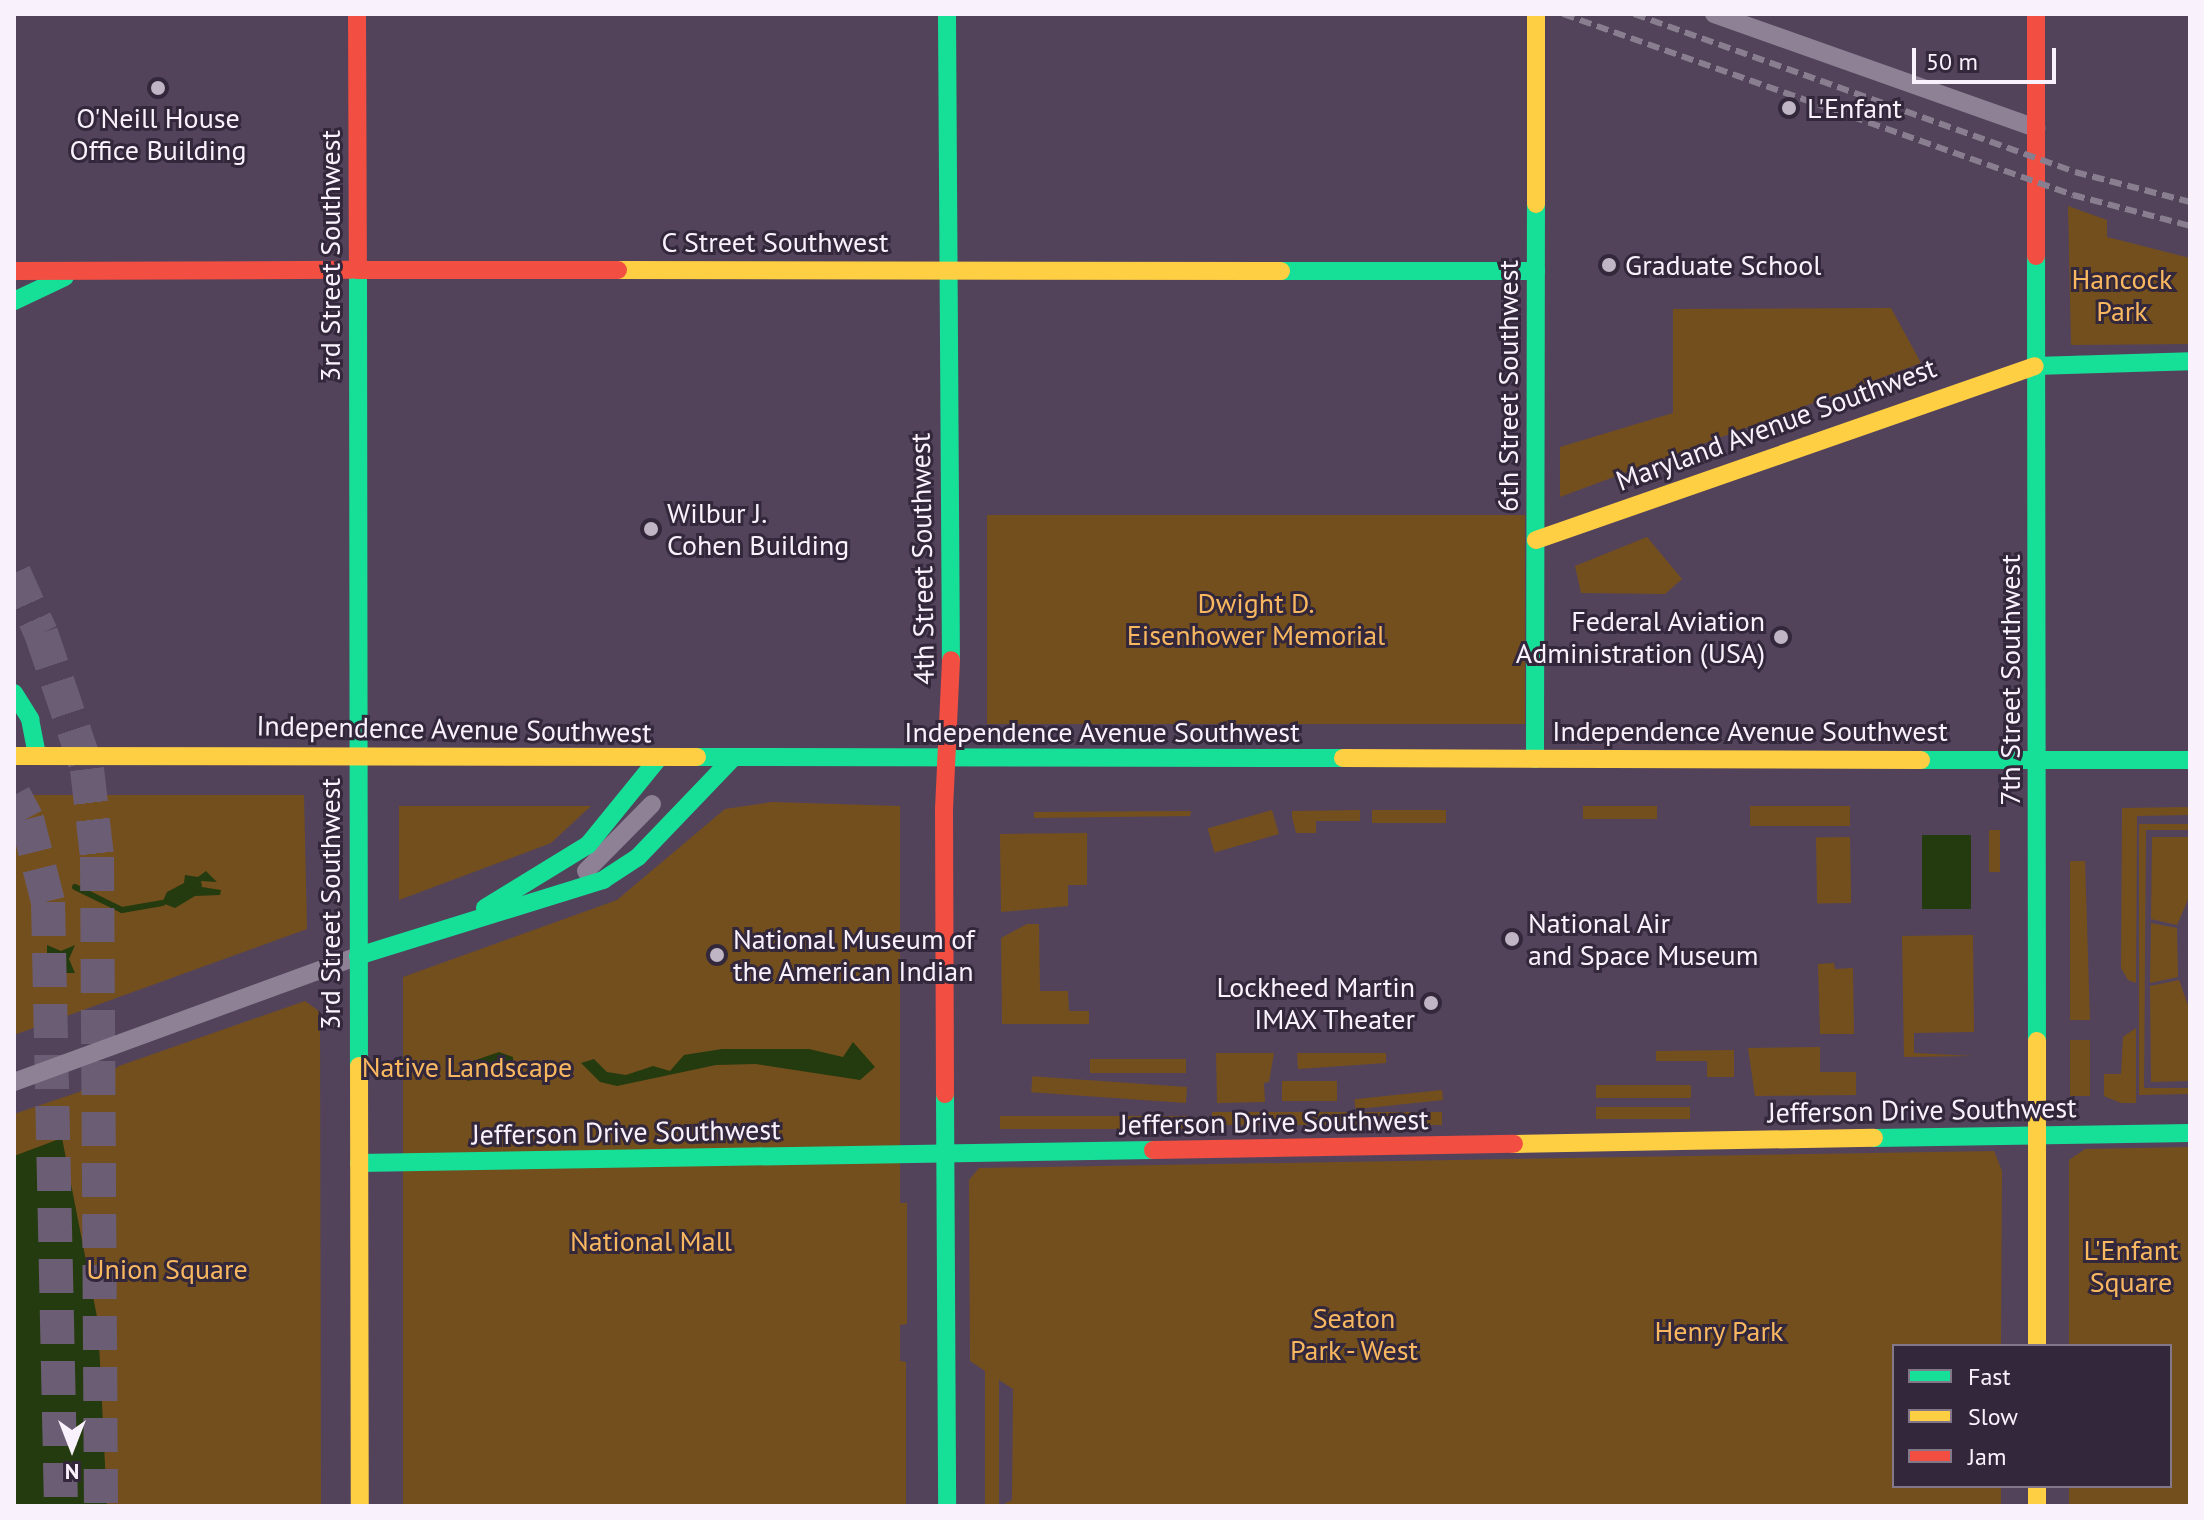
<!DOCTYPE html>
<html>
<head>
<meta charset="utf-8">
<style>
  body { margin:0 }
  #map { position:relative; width:2204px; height:1520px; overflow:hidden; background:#52435b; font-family:"PT Sans",sans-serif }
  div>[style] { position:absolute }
  .green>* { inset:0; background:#744f1e; transform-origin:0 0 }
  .water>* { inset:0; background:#243a0f; transform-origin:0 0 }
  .stream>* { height:6px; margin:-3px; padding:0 3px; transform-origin:3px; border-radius:3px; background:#243a0f }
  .highway-tunnel>* { height:34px; margin-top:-17px; transform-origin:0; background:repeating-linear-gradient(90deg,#6b5d73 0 34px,transparent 0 51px) }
  .street>* { height:18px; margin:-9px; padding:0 9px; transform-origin:9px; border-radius:9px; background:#8e8195 }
  .fast>* { height:18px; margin:-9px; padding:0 9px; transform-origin:9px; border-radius:9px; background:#16e098 }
  .slow>* { height:18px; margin:-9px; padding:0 9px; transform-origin:9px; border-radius:9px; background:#ffcf43 }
  .jam>* { height:18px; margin:-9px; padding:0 9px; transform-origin:9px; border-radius:9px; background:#f24e42 }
  .rail>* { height:6px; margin-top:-3px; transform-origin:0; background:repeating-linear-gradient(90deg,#897e8f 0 12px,transparent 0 18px) }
  .dots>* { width:22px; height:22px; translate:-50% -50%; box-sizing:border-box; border:4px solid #33273b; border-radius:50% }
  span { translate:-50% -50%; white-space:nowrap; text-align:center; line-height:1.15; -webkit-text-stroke:6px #33273b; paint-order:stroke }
  .poi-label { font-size:28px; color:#f9f2fd }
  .left { translate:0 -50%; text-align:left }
  .right { translate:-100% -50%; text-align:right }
  .street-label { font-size:28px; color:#f9f2fd }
  .park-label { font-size:28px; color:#f9b860 }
  .frame { position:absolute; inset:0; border:16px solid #f9f2fd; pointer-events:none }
  .legend { position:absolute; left:1892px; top:1344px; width:280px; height:144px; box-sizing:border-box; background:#33273b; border:2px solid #827889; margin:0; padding:10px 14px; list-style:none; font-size:24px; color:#f9f2fd }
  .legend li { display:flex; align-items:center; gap:16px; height:40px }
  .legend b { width:40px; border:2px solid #827889 }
  .north { position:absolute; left:32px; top:1408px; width:80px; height:80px; -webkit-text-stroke:6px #33273b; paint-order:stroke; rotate:180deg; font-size:22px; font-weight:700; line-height:32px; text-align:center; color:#f9f2fd }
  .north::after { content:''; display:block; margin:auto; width:28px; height:36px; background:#f9f2fd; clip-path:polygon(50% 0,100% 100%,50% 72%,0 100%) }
  .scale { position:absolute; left:1912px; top:48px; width:144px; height:36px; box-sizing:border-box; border:4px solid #f9f2fd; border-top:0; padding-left:10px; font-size:24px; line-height:28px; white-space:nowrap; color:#f9f2fd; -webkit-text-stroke:6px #33273b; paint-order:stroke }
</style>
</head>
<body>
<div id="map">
  <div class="green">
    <div style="clip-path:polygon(2068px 206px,2107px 220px,2107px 237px,2190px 258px,2190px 344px,2071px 345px)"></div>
    <div style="clip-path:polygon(1891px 308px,1921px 363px,1560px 497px,1560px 447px,1673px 413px,1673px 309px)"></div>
    <div style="left:987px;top:515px;width:538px;height:209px"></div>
    <div style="clip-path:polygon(1647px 537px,1682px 579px,1665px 594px,1581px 593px,1575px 566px)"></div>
    <div style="clip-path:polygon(14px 795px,304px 795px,307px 929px,14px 1035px)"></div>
    <div style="clip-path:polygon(772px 802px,900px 806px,900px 1203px,907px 1203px,907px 1324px,900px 1325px,900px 1361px,906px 1362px,906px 1506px,403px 1506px,403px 977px,617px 900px,725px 809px)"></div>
    <div style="clip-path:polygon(399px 806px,591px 806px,551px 843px,399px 900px)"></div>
    <div style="left:1657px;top:806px;width:13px;height:74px;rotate:90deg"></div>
    <div style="left:1750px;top:806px;width:100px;height:20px"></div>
    <div style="clip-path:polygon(2190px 807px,2190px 815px,2137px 816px,2136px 983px,2128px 980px,2121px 968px,2122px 808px)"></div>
    <div style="left:1272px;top:810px;width:25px;height:67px;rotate:74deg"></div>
    <div style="clip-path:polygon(1360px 810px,1360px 821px,1316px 821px,1316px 833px,1296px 833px,1292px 817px,1292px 811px)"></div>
    <div style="left:1372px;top:810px;width:74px;height:13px"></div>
    <div style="clip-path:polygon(1191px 811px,1190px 816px,1034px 818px,1034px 812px)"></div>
    <div style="clip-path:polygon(2139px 824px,2190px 824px,2190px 830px,2146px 830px,2144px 1088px,2190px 1088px,2190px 1094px,2139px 1095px)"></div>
    <div style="left:1989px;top:830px;width:11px;height:42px"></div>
    <div style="clip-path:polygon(1087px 833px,1087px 885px,1068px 885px,1068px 906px,1001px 912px,1000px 834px)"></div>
    <div style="left:1850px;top:837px;width:66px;height:34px;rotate:89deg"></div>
    <div style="clip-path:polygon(2152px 837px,2190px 837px,2190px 895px,2177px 925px,2151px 919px)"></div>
    <div style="clip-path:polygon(2070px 861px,2085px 861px,2090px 1020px,2070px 1020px)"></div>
    <div style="clip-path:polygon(2151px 923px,2177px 928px,2178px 977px,2150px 983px)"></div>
    <div style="clip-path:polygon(1027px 924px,1039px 924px,1040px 991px,1068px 991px,1069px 1011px,1089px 1011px,1089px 1024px,1002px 1024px,1001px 938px)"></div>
    <div style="clip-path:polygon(1973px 935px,1974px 1032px,1914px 1033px,1914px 1053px,1974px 1056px,1904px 1057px,1902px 936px)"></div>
    <div style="clip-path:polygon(1834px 963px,1835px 969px,1853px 968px,1854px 1034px,1820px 1034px,1818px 964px)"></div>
    <div style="clip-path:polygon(2179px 980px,2190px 1011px,2190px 1081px,2151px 1082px,2150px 986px)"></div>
    <div style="clip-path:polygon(305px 1001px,320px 1012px,321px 1506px,14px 1506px,14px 1114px,79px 1092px,119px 1066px)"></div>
    <div style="clip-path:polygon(2136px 1028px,2136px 1103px,2121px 1103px,2104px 1096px,2104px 1074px,2121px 1074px,2123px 1037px)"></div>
    <div style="left:2090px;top:1040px;width:56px;height:20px;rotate:90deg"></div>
    <div style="clip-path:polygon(1820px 1047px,1820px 1072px,1856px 1072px,1856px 1095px,1755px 1096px,1748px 1048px)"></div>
    <div style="clip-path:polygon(1734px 1050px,1734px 1077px,1707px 1077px,1707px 1061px,1656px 1061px,1656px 1051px)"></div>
    <div style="clip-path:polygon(1216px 1053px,1274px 1053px,1269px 1082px,1264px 1083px,1265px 1102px,1217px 1103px)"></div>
    <div style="clip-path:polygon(1297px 1053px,1386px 1053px,1386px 1063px,1298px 1069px)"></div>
    <div style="left:1186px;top:1059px;width:14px;height:96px;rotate:90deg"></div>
    <div style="left:1337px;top:1081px;width:20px;height:55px;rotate:90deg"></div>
    <div style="left:1691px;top:1085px;width:13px;height:95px;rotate:90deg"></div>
    <div style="left:1187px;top:1087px;width:16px;height:155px;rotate:94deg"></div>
    <div style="left:1442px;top:1090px;width:10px;height:88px;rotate:84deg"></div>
    <div style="left:1690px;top:1107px;width:12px;height:94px;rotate:90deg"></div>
    <div style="left:1442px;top:1112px;width:13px;height:230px;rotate:90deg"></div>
    <div style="left:1190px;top:1116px;width:13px;height:190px;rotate:90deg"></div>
    <div style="clip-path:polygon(2190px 1147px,2190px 1506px,2069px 1506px,2069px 1486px,2170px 1486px,2170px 1346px,2069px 1346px,2069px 1160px,2085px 1149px)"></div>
    <div style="clip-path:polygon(1994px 1151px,2002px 1171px,2001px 1346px,1894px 1346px,1894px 1486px,2001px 1486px,2001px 1506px,1000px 1506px,1012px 1500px,1013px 1389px,999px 1380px,999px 1506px,985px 1506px,985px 1371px,970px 1361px,969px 1180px,979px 1168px)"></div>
  </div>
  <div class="water">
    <div style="left:1971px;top:835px;width:74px;height:49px;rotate:90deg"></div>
    <div style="clip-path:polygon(206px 871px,217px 882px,201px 881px,202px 887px,221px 890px,220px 895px,195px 896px,175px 908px,162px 903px,167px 892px,184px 883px,185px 875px,198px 877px)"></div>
    <div style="clip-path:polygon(47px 945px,61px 951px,75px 945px,69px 959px,75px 973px,65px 973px,61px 966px,56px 973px,47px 973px,47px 964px,53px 959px,47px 955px)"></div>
    <div style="clip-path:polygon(853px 1042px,875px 1067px,860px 1080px,756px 1064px,716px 1065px,617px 1086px,600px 1082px,581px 1063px,594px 1059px,607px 1072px,626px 1075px,653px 1066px,670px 1071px,684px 1055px,722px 1049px,809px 1049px,843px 1057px)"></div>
    <div style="clip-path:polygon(499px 1052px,513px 1057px,513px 1073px,467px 1081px,470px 1062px)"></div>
    <div style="clip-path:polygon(62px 1138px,98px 1322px,107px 1506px,14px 1506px,14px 1156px)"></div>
  </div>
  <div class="stream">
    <div style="left:75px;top:887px;width:52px;rotate:26.1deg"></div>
    <div style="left:122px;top:910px;width:41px;rotate:-9.9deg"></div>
  </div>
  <div class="highway-tunnel">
    <div style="left:14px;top:573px;width:66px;rotate:65.8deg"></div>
    <div style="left:41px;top:633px;width:144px;rotate:71.3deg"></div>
    <div style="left:87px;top:769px;width:89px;rotate:83.5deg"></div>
    <div style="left:97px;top:857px;width:649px;rotate:89.65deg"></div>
    <div style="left:14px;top:795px;width:27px;rotate:62deg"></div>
    <div style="left:27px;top:819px;width:86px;rotate:75.8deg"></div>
    <div style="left:48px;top:902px;width:604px;rotate:88.77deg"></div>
  </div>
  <div class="street">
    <div style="left:1714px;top:14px;width:342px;rotate:19.5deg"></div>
    <div style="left:586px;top:871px;width:94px;rotate:-45.4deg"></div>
    <div style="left:14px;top:1082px;width:366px;rotate:-20.1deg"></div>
  </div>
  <div class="fast">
    <div style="left:947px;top:14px;width:646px;rotate:89.65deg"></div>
    <div style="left:2036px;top:256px;width:785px;rotate:89.93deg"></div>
    <div style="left:351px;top:270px;width:7px"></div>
    <div style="left:358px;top:270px;width:796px;rotate:89.93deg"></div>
    <div style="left:1281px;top:271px;width:255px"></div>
    <div style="left:14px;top:301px;width:56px;rotate:-25.2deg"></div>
    <div style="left:2035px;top:366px;width:155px;rotate:-1.8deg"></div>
    <div style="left:14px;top:693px;width:31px;rotate:58deg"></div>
    <div style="left:30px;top:719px;width:37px;rotate:79deg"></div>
    <div style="left:697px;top:757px;width:646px;rotate:0.09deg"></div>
    <div style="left:1535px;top:759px;width:555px;rotate:-89.9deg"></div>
    <div style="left:1921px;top:760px;width:269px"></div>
    <div style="left:485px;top:908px;width:121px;rotate:-31.5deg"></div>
    <div style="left:588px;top:845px;width:111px;rotate:-50.9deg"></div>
    <div style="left:358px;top:956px;width:257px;rotate:-17.2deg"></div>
    <div style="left:603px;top:880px;width:42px;rotate:-33.3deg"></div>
    <div style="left:638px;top:857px;width:136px;rotate:-46.2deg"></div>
    <div style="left:945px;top:1094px;width:412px;rotate:89.7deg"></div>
    <div style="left:1874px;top:1138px;width:316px;rotate:-0.9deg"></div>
    <div style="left:359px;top:1163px;width:794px;rotate:-0.94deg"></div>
  </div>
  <div class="slow">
    <div style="left:1536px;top:204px;width:190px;rotate:-90deg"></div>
    <div style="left:618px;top:270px;width:663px;rotate:0.09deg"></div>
    <div style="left:1536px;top:540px;width:528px;rotate:-19.22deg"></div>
    <div style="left:14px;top:756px;width:683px;rotate:0.08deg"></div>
    <div style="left:1343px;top:758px;width:578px;rotate:0.2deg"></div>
    <div style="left:2037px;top:1041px;width:305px;rotate:90deg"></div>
    <div style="left:359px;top:1066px;width:440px;rotate:89.9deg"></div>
    <div style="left:1514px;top:1144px;width:360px;rotate:-1deg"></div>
    <div style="left:2037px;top:1486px;width:20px;rotate:90deg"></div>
  </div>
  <div class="jam">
    <div style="left:357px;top:14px;width:256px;rotate:89.8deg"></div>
    <div style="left:358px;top:270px;width:260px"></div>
    <div style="left:2036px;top:14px;width:242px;rotate:90deg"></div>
    <div style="left:14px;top:271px;width:337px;rotate:-0.2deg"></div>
    <div style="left:945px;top:1094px;width:285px;rotate:-90.2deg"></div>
    <div style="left:944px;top:809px;width:149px;rotate:-87.3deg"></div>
    <div style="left:1153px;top:1150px;width:361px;rotate:-1deg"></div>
  </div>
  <div class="rail">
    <div style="left:1563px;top:14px;width:541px;rotate:19.54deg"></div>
    <div style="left:2073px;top:195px;width:121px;rotate:14.8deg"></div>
    <div style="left:1634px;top:14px;width:468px;rotate:19.7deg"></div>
    <div style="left:2075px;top:172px;width:119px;rotate:14.6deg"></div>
  </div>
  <div class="dots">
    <div style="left:158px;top:88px;background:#bfb5c4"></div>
    <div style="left:1789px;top:108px;background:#bfb5c4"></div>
    <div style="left:1609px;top:265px;background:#bfb5c4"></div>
    <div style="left:651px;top:529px;background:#bfb5c4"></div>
    <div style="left:1781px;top:637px;background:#bfb5c4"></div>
    <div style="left:1512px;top:939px;background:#bfb5c4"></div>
    <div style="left:717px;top:955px;background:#bfb5c4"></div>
    <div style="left:1431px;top:1003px;background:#bfb5c4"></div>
  </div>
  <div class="poi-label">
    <span class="left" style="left:1807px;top:108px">L'Enfant</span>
    <span style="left:158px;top:134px">O'Neill House<br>Office Building</span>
    <span class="left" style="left:1625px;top:265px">Graduate School</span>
    <span class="left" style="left:667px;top:529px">Wilbur J.<br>Cohen Building</span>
    <span class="right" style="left:1765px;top:637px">Federal Aviation<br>Administration (USA)</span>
    <span class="left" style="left:1528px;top:939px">National Air<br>and Space Museum</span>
    <span class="left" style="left:733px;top:955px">National Museum of<br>the American Indian</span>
    <span class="right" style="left:1415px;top:1003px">Lockheed Martin<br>IMAX Theater</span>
  </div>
  <div class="street-label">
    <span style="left:775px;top:242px">C Street Southwest</span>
    <span style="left:330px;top:256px;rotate:-90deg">3rd Street Southwest</span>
    <span style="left:1508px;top:386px;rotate:-90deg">6th Street Southwest</span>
    <span style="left:1776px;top:424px;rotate:-20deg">Maryland Avenue Southwest</span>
    <span style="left:922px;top:559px;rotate:-91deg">4th Street Southwest</span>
    <span style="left:2010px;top:680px;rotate:-90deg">7th Street Southwest</span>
    <span style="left:454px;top:729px;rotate:1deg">Independence Avenue Southwest</span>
    <span style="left:1750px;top:731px">Independence Avenue Southwest</span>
    <span style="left:1102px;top:732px">Independence Avenue Southwest</span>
    <span style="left:330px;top:904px;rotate:-90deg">3rd Street Southwest</span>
    <span style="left:1922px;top:1110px;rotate:-1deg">Jefferson Drive Southwest</span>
    <span style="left:1274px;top:1122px;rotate:-1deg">Jefferson Drive Southwest</span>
    <span style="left:626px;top:1132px;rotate:-1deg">Jefferson Drive Southwest</span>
  </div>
  <div class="park-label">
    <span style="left:2122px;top:295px">Hancock<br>Park</span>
    <span style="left:1256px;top:619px">Dwight D.<br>Eisenhower Memorial</span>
    <span style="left:467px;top:1067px">Native Landscape</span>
    <span style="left:651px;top:1241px">National Mall</span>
    <span style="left:2131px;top:1266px">L'Enfant<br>Square</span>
    <span style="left:167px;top:1269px">Union Square</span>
    <span style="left:1354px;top:1334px">Seaton<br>Park - West</span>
    <span style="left:1719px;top:1331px">Henry Park</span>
  </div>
  <div class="frame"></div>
  <ul class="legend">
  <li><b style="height:10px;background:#16e098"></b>Fast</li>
  <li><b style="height:10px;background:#ffcf43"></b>Slow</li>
  <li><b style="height:10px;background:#f24e42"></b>Jam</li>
  </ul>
  <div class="north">N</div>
  <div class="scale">50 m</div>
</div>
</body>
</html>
